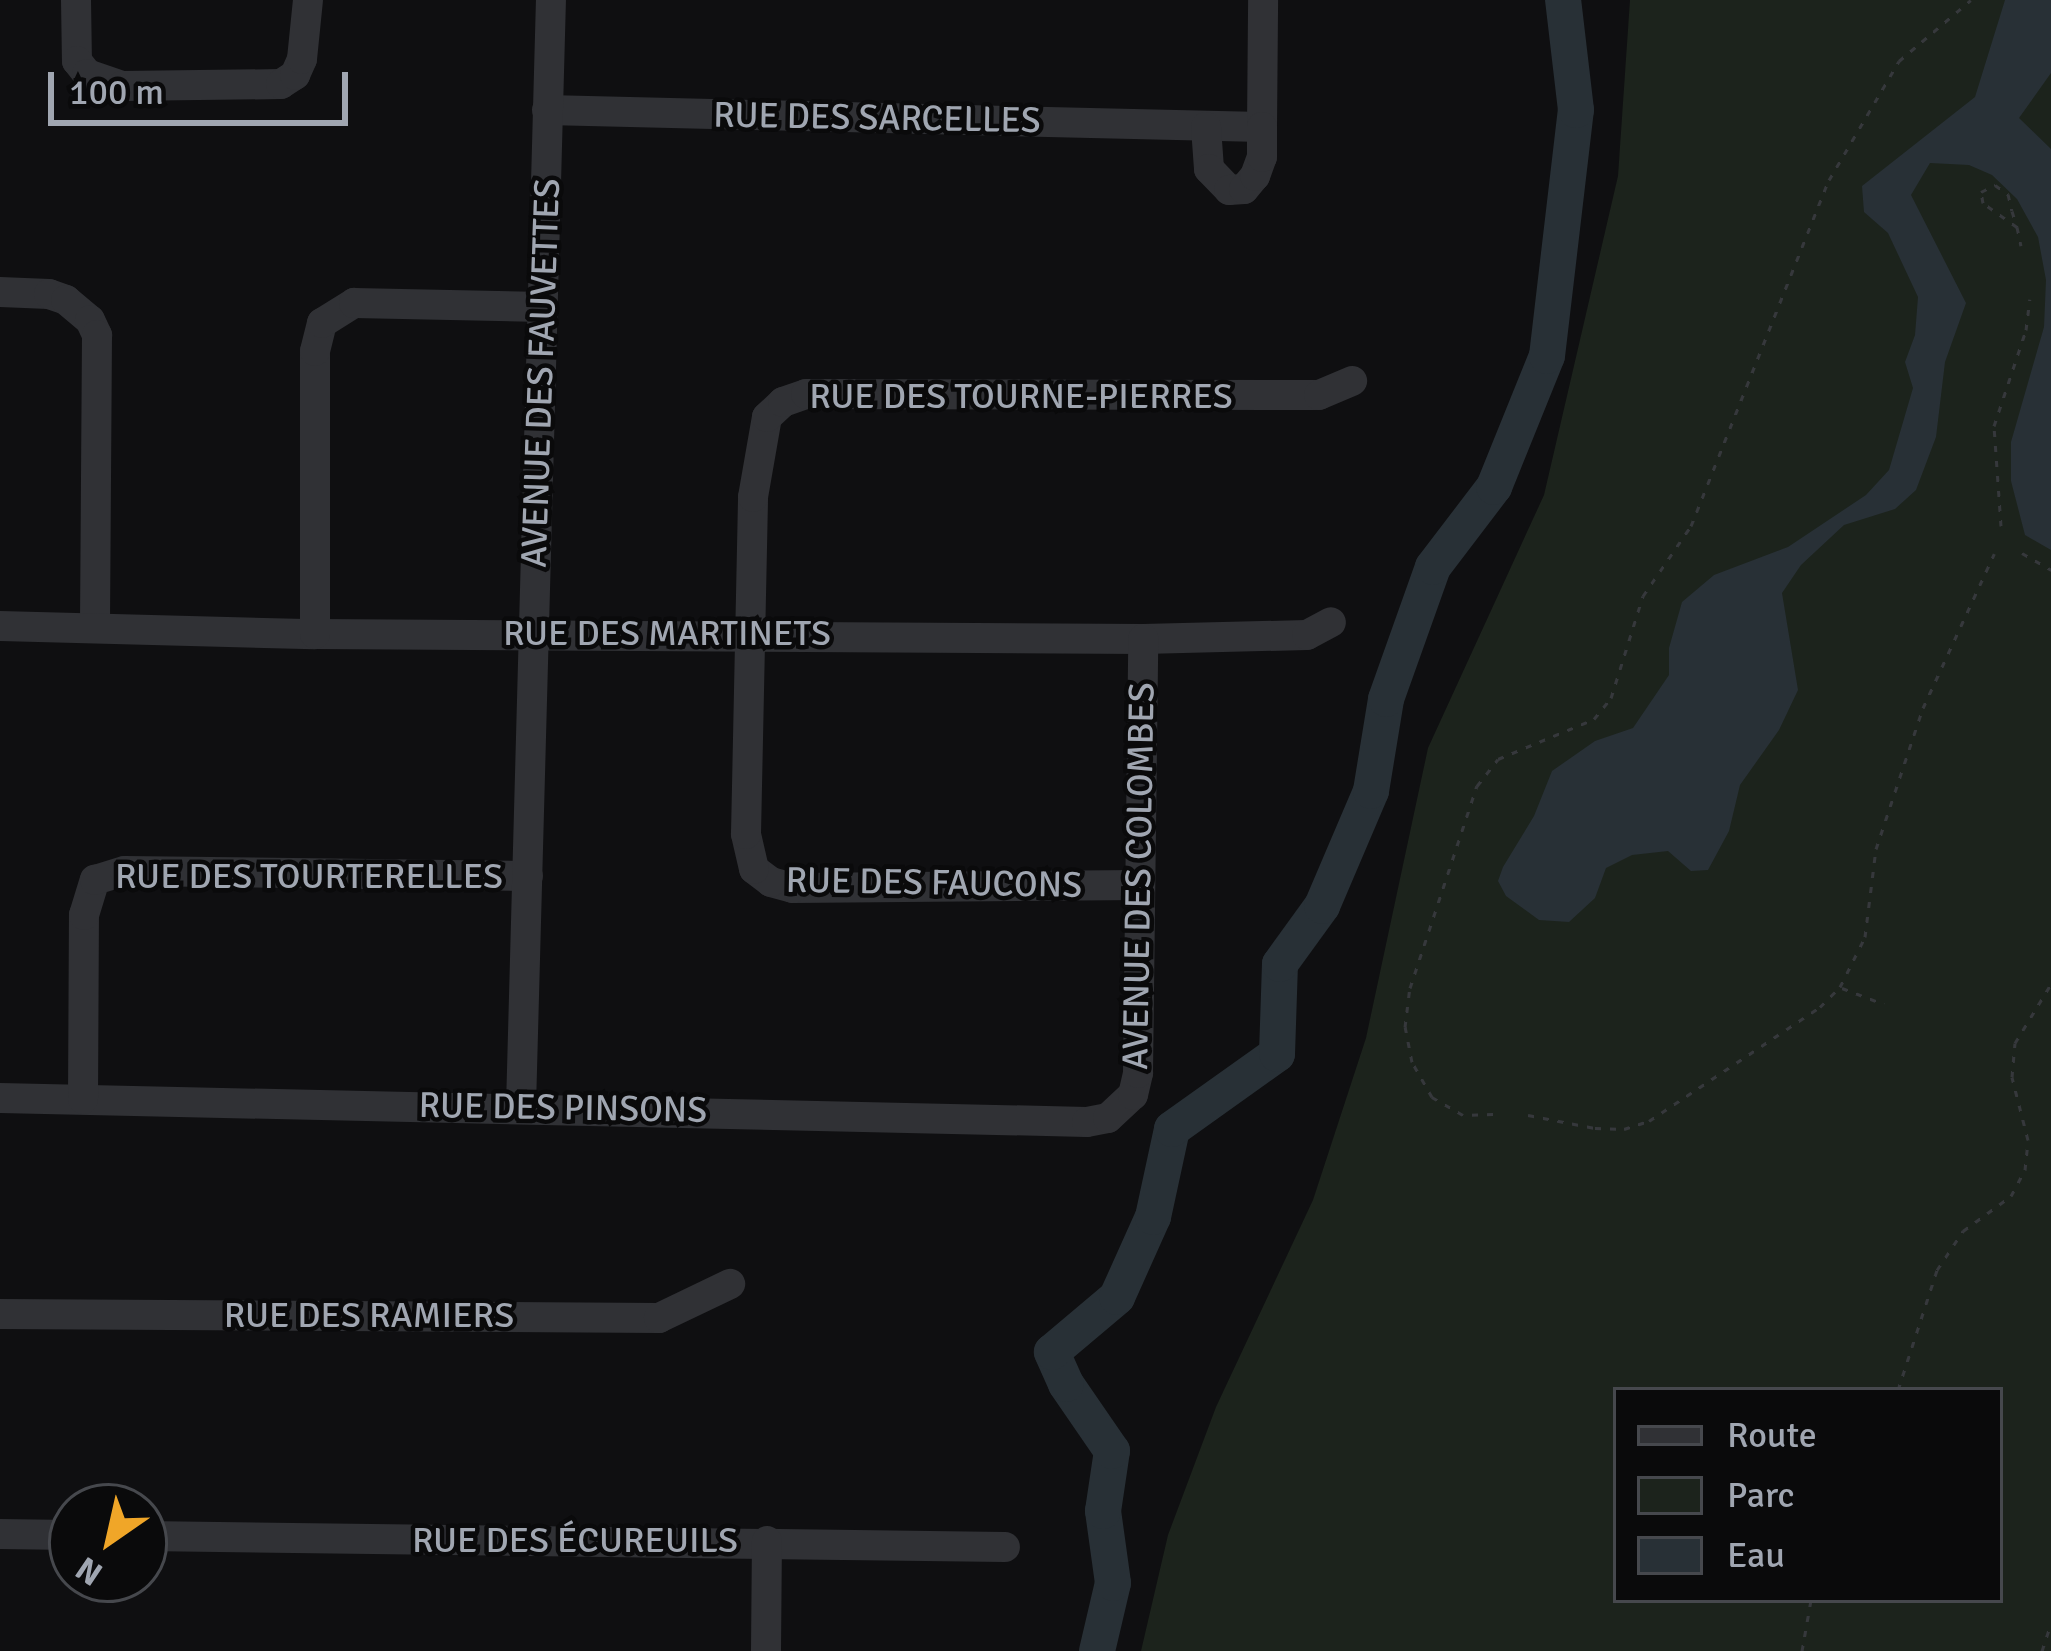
<!DOCTYPE html>
<html>
<head>
<meta charset="utf-8">
<style>
  body { margin:0 }
  #map { position:relative; width:2051px; height:1651px; overflow:hidden; background:#0f0f11; font-family:Signika,sans-serif }
  div>[style] { position:absolute }
  .green>* { inset:0; background:#1c231c }
  .water>* { inset:0; background:#283036 }
  .river>* { height:36px; margin:-18px; padding:0 18px; transform-origin:18px; border-radius:18px; background:#283036 }
  .path>* { height:3px; margin-top:-1.5px; transform-origin:0; background:repeating-linear-gradient(90deg,#36383c 0 6px,transparent 0 15px) }
  .minor>* { height:30px; margin:-15px; padding:0 15px; transform-origin:15px; border-radius:15px; background:#303135 }
  span { translate:-50% -50%; white-space:nowrap; text-align:center; line-height:1.15; -webkit-text-stroke:9px #0a0a0b; paint-order:stroke }
  .street-label { font-size:36px; color:#a0a6b1 }
  .legend { position:absolute; left:1613px; top:1387px; width:390px; height:216px; box-sizing:border-box; background:#0a0a0b; border:3px solid #46484d; margin:0; padding:15px 21px; list-style:none; font-size:36px; color:#a0a6b1 }
  .legend li { display:flex; align-items:center; gap:24px; height:60px }
  .legend b { width:60px; border:3px solid #46484d }
  .north { position:absolute; left:48px; top:1483px; width:120px; height:120px; box-sizing:border-box; background:#0a0a0b; border:3px solid #46484d; border-radius:50%; rotate:214deg; font-size:33px; font-weight:700; line-height:48px; text-align:center; color:#a0a6b1 }
  .north::after { content:''; display:block; margin:auto; width:42px; height:54px; background:#f0a628; clip-path:polygon(50% 0,100% 100%,50% 72%,0 100%) }
  .scale { position:absolute; left:48px; top:72px; width:300px; height:54px; box-sizing:border-box; border:6px solid #a0a6b1; border-top:0; padding-left:15px; font-size:36px; line-height:42px; white-space:nowrap; color:#a0a6b1; -webkit-text-stroke:9px #0a0a0b; paint-order:stroke }
</style>
</head>
<body>
<div id="map">
  <div class="green">
    <div style="clip-path:polygon(evenodd,1630px 0,2051px 0,2051px 1651px,1141px 1651px,1168px 1535px,1216px 1407px,1313px 1200px,1366px 1038px,1428px 748px,1544px 495px,1618px 176px,1630px 0,1616px 1390px,2000px 1390px,2000px 1600px,1616px 1600px,1616px 1390px)"></div>
  </div>
  <div class="water">
    <div style="clip-path:polygon(2005px 0,2051px 0,2051px 73px,2019px 118px,2051px 149px,2051px 550px,2025px 535px,2011px 481px,2011px 442px,2044px 327px,2046px 280px,2038px 237px,2017px 199px,1992px 175px,1969px 165px,1930px 163px,1911px 195px,1966px 303px,1945px 362px,1936px 437px,1916px 490px,1895px 509px,1844px 525px,1801px 565px,1782px 593px,1798px 690px,1779px 730px,1740px 785px,1729px 831px,1708px 870px,1691px 871px,1668px 851px,1632px 855px,1606px 868px,1595px 898px,1569px 922px,1539px 920px,1506px 896px,1498px 881px,1503px 867px,1534px 816px,1552px 771px,1595px 741px,1633px 728px,1669px 675px,1669px 648px,1682px 602px,1714px 575px,1788px 547px,1866px 495px,1889px 470px,1913px 388px,1905px 362px,1915px 335px,1918px 297px,1888px 233px,1864px 212px,1862px 186px,1975px 97px)"></div>
  </div>
  <div class="river">
    <div style="left:1097px;top:1651px;width:70px;rotate:-76.8deg"></div>
    <div style="left:1113px;top:1583px;width:73px;rotate:-97.9deg"></div>
    <div style="left:1103px;top:1511px;width:61px;rotate:-81.5deg"></div>
    <div style="left:1112px;top:1451px;width:81px;rotate:-124.5deg"></div>
    <div style="left:1066px;top:1384px;width:35px;rotate:-114deg"></div>
    <div style="left:1052px;top:1352px;width:85px;rotate:-40.2deg"></div>
    <div style="left:1117px;top:1297px;width:88px;rotate:-65.8deg"></div>
    <div style="left:1153px;top:1217px;width:90px;rotate:-77.8deg"></div>
    <div style="left:1172px;top:1129px;width:129px;rotate:-35.5deg"></div>
    <div style="left:1277px;top:1054px;width:90px;rotate:-88.1deg"></div>
    <div style="left:1280px;top:964px;width:72px;rotate:-54.1deg"></div>
    <div style="left:1322px;top:906px;width:125px;rotate:-66.9deg"></div>
    <div style="left:1371px;top:791px;width:93px;rotate:-80.7deg"></div>
    <div style="left:1386px;top:699px;width:140px;rotate:-70.4deg"></div>
    <div style="left:1433px;top:567px;width:101px;rotate:-52.7deg"></div>
    <div style="left:1494px;top:487px;width:141px;rotate:-68deg"></div>
    <div style="left:1547px;top:356px;width:248px;rotate:-83.3deg"></div>
    <div style="left:1576px;top:110px;width:111px;rotate:-96.7deg"></div>
  </div>
  <div class="path">
    <div style="left:2017px;top:227px;width:42px;rotate:-144.8deg"></div>
    <div style="left:1983px;top:203px;width:11px;rotate:-100deg"></div>
    <div style="left:1981px;top:192px;width:16px;rotate:-27deg"></div>
    <div style="left:1995px;top:185px;width:16px;rotate:35deg"></div>
    <div style="left:2008px;top:194px;width:17px;rotate:77deg"></div>
    <div style="left:2012px;top:211px;width:17px;rotate:73deg"></div>
    <div style="left:2017px;top:227px;width:19px;rotate:78deg"></div>
    <div style="left:2001px;top:526px;width:100px;rotate:-94deg"></div>
    <div style="left:1994px;top:426px;width:101px;rotate:-71.6deg"></div>
    <div style="left:2026px;top:330px;width:31px;rotate:-83deg"></div>
    <div style="left:2022px;top:553px;width:34px;rotate:30deg"></div>
    <div style="left:1842px;top:988px;width:45px;rotate:20.9deg"></div>
    <div style="left:1493px;top:1114px;width:30px;rotate:178deg"></div>
    <div style="left:1463px;top:1115px;width:36px;rotate:-150deg"></div>
    <div style="left:1432px;top:1097px;width:40px;rotate:-119.7deg"></div>
    <div style="left:1412px;top:1062px;width:36px;rotate:-101deg"></div>
    <div style="left:1405px;top:1027px;width:39px;rotate:-83deg"></div>
    <div style="left:1410px;top:988px;width:213px;rotate:-71.7deg"></div>
    <div style="left:1477px;top:786px;width:34px;rotate:-52deg"></div>
    <div style="left:1498px;top:759px;width:104px;rotate:-22.6deg"></div>
    <div style="left:1594px;top:719px;width:27px;rotate:-51deg"></div>
    <div style="left:1611px;top:698px;width:107px;rotate:-72.6deg"></div>
    <div style="left:1643px;top:596px;width:85px;rotate:-55.6deg"></div>
    <div style="left:1691px;top:526px;width:373px;rotate:-68.3deg"></div>
    <div style="left:1829px;top:180px;width:138px;rotate:-59.5deg"></div>
    <div style="left:1899px;top:61px;width:94px;rotate:-40.3deg"></div>
    <div style="left:1528px;top:1115px;width:68px;rotate:11deg"></div>
    <div style="left:1595px;top:1128px;width:29px;rotate:2deg"></div>
    <div style="left:1624px;top:1129px;width:26px;rotate:-18deg"></div>
    <div style="left:1649px;top:1121px;width:206px;rotate:-33.7deg"></div>
    <div style="left:1820px;top:1007px;width:28px;rotate:-45deg"></div>
    <div style="left:1840px;top:987px;width:56px;rotate:-63.4deg"></div>
    <div style="left:1865px;top:937px;width:89px;rotate:-82.9deg"></div>
    <div style="left:1876px;top:849px;width:149px;rotate:-71.6deg"></div>
    <div style="left:1923px;top:708px;width:170px;rotate:-65.2deg"></div>
    <div style="left:1898px;top:1390px;width:126px;rotate:-72deg"></div>
    <div style="left:1937px;top:1270px;width:47px;rotate:-56.3deg"></div>
    <div style="left:1963px;top:1231px;width:59px;rotate:-36.1deg"></div>
    <div style="left:2011px;top:1196px;width:30px;rotate:-62deg"></div>
    <div style="left:2025px;top:1170px;width:30px;rotate:-84deg"></div>
    <div style="left:2028px;top:1140px;width:65px;rotate:-104.3deg"></div>
    <div style="left:2012px;top:1077px;width:34px;rotate:-85deg"></div>
    <div style="left:2015px;top:1043px;width:69px;rotate:-58.6deg"></div>
    <div style="left:1802px;top:1651px;width:52px;rotate:-80deg"></div>
    <div style="left:2042px;top:1651px;width:29px;rotate:-72deg"></div>
  </div>
  <div class="minor">
    <div style="left:76px;top:0;width:61px;rotate:89.1deg"></div>
    <div style="left:77px;top:61px;width:16px;rotate:52deg"></div>
    <div style="left:87px;top:74px;width:37px;rotate:19deg"></div>
    <div style="left:122px;top:86px;width:159px;rotate:-0.7deg"></div>
    <div style="left:281px;top:84px;width:17px;rotate:-33deg"></div>
    <div style="left:295px;top:75px;width:17px;rotate:-66deg"></div>
    <div style="left:302px;top:59px;width:59px;rotate:-84.2deg"></div>
    <div style="left:547px;top:110px;width:715px;rotate:1.36deg"></div>
    <div style="left:1262px;top:127px;width:127px;rotate:-89.5deg"></div>
    <div style="left:1206px;top:127px;width:42px;rotate:85.9deg"></div>
    <div style="left:1209px;top:169px;width:29px;rotate:46deg"></div>
    <div style="left:1229px;top:190px;width:15px;rotate:-4deg"></div>
    <div style="left:1244px;top:189px;width:17px;rotate:-50deg"></div>
    <div style="left:1255px;top:176px;width:20px;rotate:-70deg"></div>
    <div style="left:1262px;top:157px;width:30px;rotate:-90deg"></div>
    <div style="left:0;top:292px;width:49px;rotate:2.3deg"></div>
    <div style="left:49px;top:294px;width:18px;rotate:19deg"></div>
    <div style="left:66px;top:300px;width:31px;rotate:40deg"></div>
    <div style="left:90px;top:320px;width:17px;rotate:65deg"></div>
    <div style="left:97px;top:335px;width:292px;rotate:90.4deg"></div>
    <div style="left:0;top:626px;width:315px;rotate:1.5deg"></div>
    <div style="left:315px;top:634px;width:828px;rotate:0.35deg"></div>
    <div style="left:1143px;top:639px;width:164px;rotate:-1.4deg"></div>
    <div style="left:1307px;top:635px;width:27px;rotate:-28deg"></div>
    <div style="left:315px;top:634px;width:283px;rotate:-90deg"></div>
    <div style="left:315px;top:351px;width:29px;rotate:-76deg"></div>
    <div style="left:322px;top:323px;width:38px;rotate:-32deg"></div>
    <div style="left:354px;top:303px;width:189px;rotate:1.2deg"></div>
    <div style="left:1140px;top:885px;width:347px;rotate:179.5deg"></div>
    <div style="left:793px;top:888px;width:23px;rotate:-165deg"></div>
    <div style="left:771px;top:882px;width:21px;rotate:-143deg"></div>
    <div style="left:754px;top:869px;width:36px;rotate:-103deg"></div>
    <div style="left:746px;top:834px;width:337px;rotate:-88.8deg"></div>
    <div style="left:753px;top:497px;width:81px;rotate:-80.1deg"></div>
    <div style="left:767px;top:417px;width:22px;rotate:-43deg"></div>
    <div style="left:783px;top:402px;width:24px;rotate:-19deg"></div>
    <div style="left:806px;top:394px;width:513px;rotate:0.11deg"></div>
    <div style="left:1319px;top:395px;width:36px;rotate:-23deg"></div>
    <div style="left:0;top:1098px;width:1087px;rotate:1.26deg"></div>
    <div style="left:1087px;top:1122px;width:21px;rotate:-11deg"></div>
    <div style="left:1108px;top:1118px;width:34px;rotate:-43deg"></div>
    <div style="left:1133px;top:1095px;width:23px;rotate:-77deg"></div>
    <div style="left:1138px;top:1073px;width:434px;rotate:-89.3deg"></div>
    <div style="left:83px;top:1099px;width:184px;rotate:-89.7deg"></div>
    <div style="left:84px;top:915px;width:37px;rotate:-73deg"></div>
    <div style="left:95px;top:880px;width:31px;rotate:-17deg"></div>
    <div style="left:125px;top:871px;width:403px;rotate:0.7deg"></div>
    <div style="left:521px;top:1107px;width:1107px;rotate:-88.45deg"></div>
    <div style="left:0;top:1314px;width:659px;rotate:0.35deg"></div>
    <div style="left:659px;top:1318px;width:79px;rotate:-25.6deg"></div>
    <div style="left:0;top:1534px;width:72px;rotate:0.8deg"></div>
    <div style="left:144px;top:1536px;width:861px;rotate:0.73deg"></div>
    <div style="left:766px;top:1651px;width:110px;rotate:-89.5deg"></div>
  </div>
  <div class="street-label">
    <span style="left:877px;top:118px;rotate:1deg">RUE DES SARCELLES</span>
    <span style="left:541px;top:373px;rotate:-88deg">AVENUE DES FAUVETTES</span>
    <span style="left:1021px;top:397px">RUE DES TOURNE-PIERRES</span>
    <span style="left:667px;top:634px">RUE DES MARTINETS</span>
    <span style="left:1139px;top:876px;rotate:-89deg">AVENUE DES COLOMBES</span>
    <span style="left:309px;top:877px">RUE DES TOURTERELLES</span>
    <span style="left:934px;top:883px;rotate:1deg">RUE DES FAUCONS</span>
    <span style="left:563px;top:1108px;rotate:1deg">RUE DES PINSONS</span>
    <span style="left:369px;top:1316px">RUE DES RAMIERS</span>
    <span style="left:575px;top:1541px">RUE DES ÉCUREUILS</span>
  </div>
  <ul class="legend">
  <li><b style="height:15px;background:#303135"></b>Route</li>
  <li><b style="height:33px;background:#1c231c"></b>Parc</li>
  <li><b style="height:33px;background:#283036"></b>Eau</li>
  </ul>
  <div class="north">N</div>
  <div class="scale">100 m</div>
</div>
</body>
</html>
